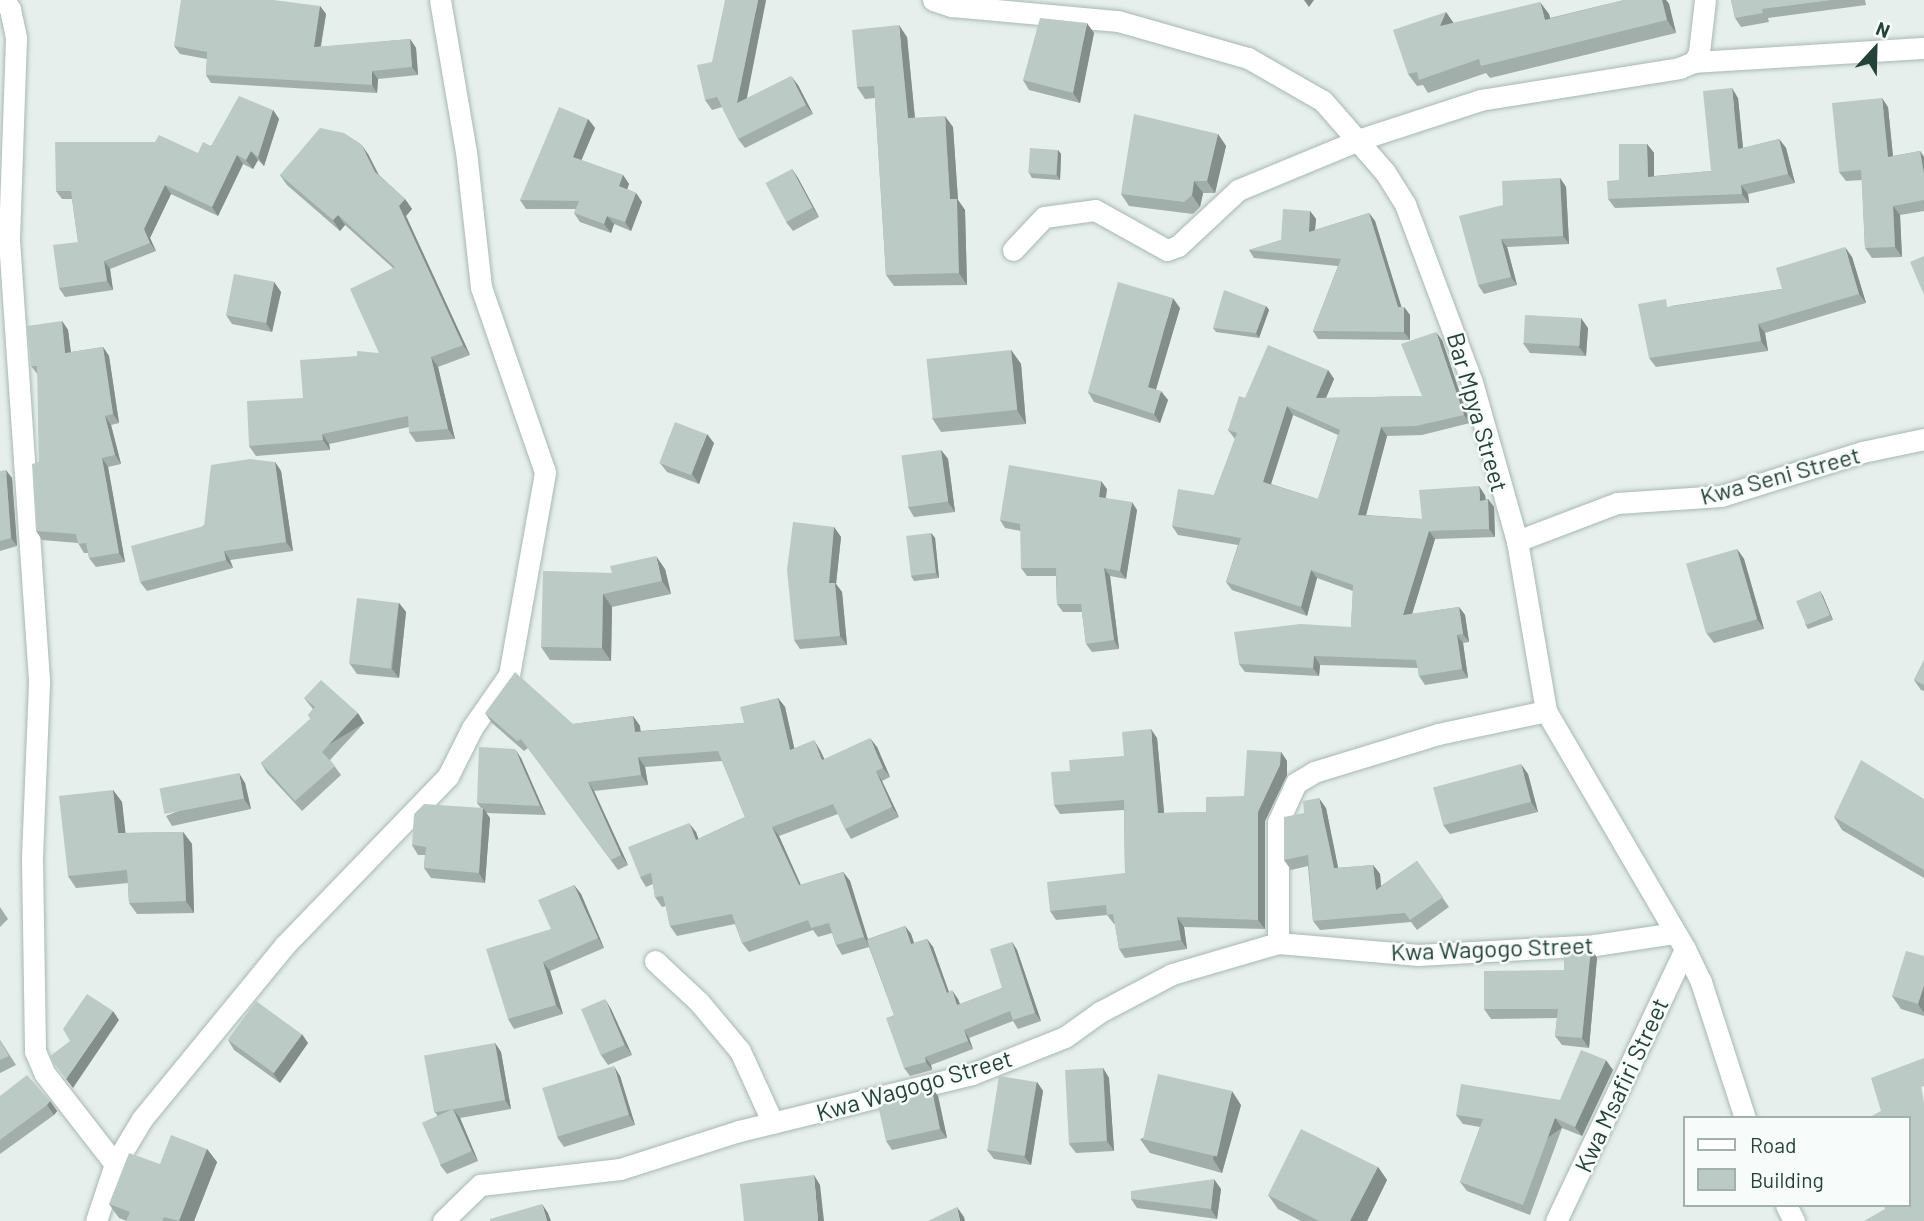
<!DOCTYPE html>
<html>
<head>
<meta charset="utf-8">
<style>
  body { margin:0 }
  #map { position:relative; width:1924px; height:1221px; overflow:hidden; background:#e6efeb; font-family:Barlow,sans-serif }
  div>[style] { position:absolute }
  .roads { filter:drop-shadow(0 0 2px #a8b8b2) drop-shadow(0 0 2px #a8b8b2) }
  .street>* { height:21px; margin:-10.5px; padding:0 10.5px; transform-origin:10.5px; border-radius:10.5px; background:#fff }
  .wall>* { inset:0; background:#a1aea9 }
  .shaded-wall>* { inset:0; background:#838d89; transform-origin:0 0 }
  .building>* { inset:0; background:#bbcac4; transform-origin:0 0 }
  span { translate:-50% -50%; white-space:nowrap; text-align:center; line-height:1.15; -webkit-text-stroke:5px #f7fbf9; paint-order:stroke }
  .street-label { font-size:24px; color:#24423a }
  .legend { position:absolute; left:1683px; top:1116px; width:228px; height:91px; box-sizing:border-box; background:#f7fbf9; border:2px solid #a3b1ad; margin:0; padding:9px 12px; list-style:none; font-size:21px; color:#24423a }
  .legend li { display:flex; align-items:center; gap:14px; height:35px }
  .legend b { width:35px; border:2px solid #a3b1ad }
  .north { position:absolute; left:1840px; top:14px; width:70px; height:70px; -webkit-text-stroke:5px #f7fbf9; paint-order:stroke; rotate:22deg; font-size:19px; font-weight:700; line-height:28px; text-align:center; color:#24423a }
  .north::after { content:''; display:block; margin:auto; width:24px; height:32px; background:#24423a; clip-path:polygon(50% 0,100% 100%,50% 72%,0 100%) }
</style>
</head>
<body>
<div id="map">
  <div class="roads">
    <div class="street">
      <div style="left:4px;top:0;width:11px;rotate:56deg"></div>
      <div style="left:10px;top:9px;width:30px;rotate:78deg"></div>
      <div style="left:16px;top:38px;width:202px;rotate:92deg"></div>
      <div style="left:9px;top:240px;width:444px;rotate:86.1deg"></div>
      <div style="left:39px;top:683px;width:176px;rotate:92.3deg"></div>
      <div style="left:32px;top:859px;width:192px;rotate:89.1deg"></div>
      <div style="left:35px;top:1051px;width:25px;rotate:67deg"></div>
      <div style="left:45px;top:1074px;width:114px;rotate:52.1deg"></div>
      <div style="left:933px;top:0;width:20px;rotate:18deg"></div>
      <div style="left:952px;top:6px;width:167px;rotate:5.2deg"></div>
      <div style="left:1118px;top:21px;width:135px;rotate:15.9deg"></div>
      <div style="left:1248px;top:58px;width:86px;rotate:29.8deg"></div>
      <div style="left:1323px;top:101px;width:94px;rotate:48.9deg"></div>
      <div style="left:1385px;top:172px;width:38px;rotate:58deg"></div>
      <div style="left:1405px;top:204px;width:190px;rotate:69.4deg"></div>
      <div style="left:1472px;top:382px;width:165px;rotate:74.2deg"></div>
      <div style="left:1517px;top:541px;width:172px;rotate:80.3deg"></div>
      <div style="left:1546px;top:711px;width:276px;rotate:59.7deg"></div>
      <div style="left:1685px;top:949px;width:37px;rotate:64deg"></div>
      <div style="left:1701px;top:982px;width:143px;rotate:72.1deg"></div>
      <div style="left:1694px;top:62px;width:230px;rotate:-3.5deg"></div>
      <div style="left:1013px;top:250px;width:45px;rotate:-46.8deg"></div>
      <div style="left:1044px;top:217px;width:51px;rotate:-7.8deg"></div>
      <div style="left:1095px;top:210px;width:82px;rotate:29.1deg"></div>
      <div style="left:1167px;top:250px;width:12px;rotate:-20deg"></div>
      <div style="left:1178px;top:246px;width:82px;rotate:-43deg"></div>
      <div style="left:1238px;top:190px;width:133px;rotate:-22.5deg"></div>
      <div style="left:1361px;top:139px;width:125px;rotate:-18.1deg"></div>
      <div style="left:1480px;top:100px;width:202px;rotate:-9.1deg"></div>
      <div style="left:1679px;top:68px;width:16px;rotate:-22deg"></div>
      <div style="left:1694px;top:62px;width:11px;rotate:-63deg"></div>
      <div style="left:1699px;top:52px;width:52px;rotate:-83.4deg"></div>
      <div style="left:1517px;top:541px;width:107px;rotate:-20.8deg"></div>
      <div style="left:1617px;top:503px;width:104px;rotate:-3.9deg"></div>
      <div style="left:1721px;top:496px;width:148px;rotate:-17.3deg"></div>
      <div style="left:1862px;top:452px;width:63px;rotate:-11.8deg"></div>
      <div style="left:1278px;top:943px;width:121px;rotate:-90deg"></div>
      <div style="left:1278px;top:822px;width:43px;rotate:-65.2deg"></div>
      <div style="left:1296px;top:783px;width:21px;rotate:-31deg"></div>
      <div style="left:1314px;top:772px;width:130px;rotate:-17deg"></div>
      <div style="left:1438px;top:734px;width:110px;rotate:-12deg"></div>
      <div style="left:655px;top:961px;width:60px;rotate:43deg"></div>
      <div style="left:699px;top:1002px;width:64px;rotate:50.1deg"></div>
      <div style="left:740px;top:1051px;width:79px;rotate:65.4deg"></div>
      <div style="left:1786px;top:1205px;width:18px;rotate:63deg"></div>
      <div style="left:96px;top:1221px;width:60px;rotate:-71.6deg"></div>
      <div style="left:115px;top:1164px;width:52px;rotate:-59deg"></div>
      <div style="left:142px;top:1119px;width:225px;rotate:-50.6deg"></div>
      <div style="left:285px;top:945px;width:235px;rotate:-46deg"></div>
      <div style="left:448px;top:776px;width:54px;rotate:-63.4deg"></div>
      <div style="left:472px;top:728px;width:65px;rotate:-55.1deg"></div>
      <div style="left:509px;top:675px;width:206px;rotate:-79.9deg"></div>
      <div style="left:545px;top:472px;width:196px;rotate:-109.1deg"></div>
      <div style="left:481px;top:287px;width:136px;rotate:-96.3deg"></div>
      <div style="left:466px;top:152px;width:154px;rotate:-99.7deg"></div>
      <div style="left:443px;top:1221px;width:52px;rotate:-44.2deg"></div>
      <div style="left:480px;top:1185px;width:141px;rotate:-6.5deg"></div>
      <div style="left:620px;top:1169px;width:125px;rotate:-17.7deg"></div>
      <div style="left:739px;top:1131px;width:240px;rotate:-13.7deg"></div>
      <div style="left:972px;top:1074px;width:100px;rotate:-21.7deg"></div>
      <div style="left:1065px;top:1037px;width:43px;rotate:-35.5deg"></div>
      <div style="left:1100px;top:1012px;width:81px;rotate:-27.8deg"></div>
      <div style="left:1172px;top:974px;width:110px;rotate:-16.3deg"></div>
      <div style="left:1278px;top:943px;width:141px;rotate:4.9deg"></div>
      <div style="left:1418px;top:955px;width:177px;rotate:-3.2deg"></div>
      <div style="left:1595px;top:945px;width:81px;rotate:-8.5deg"></div>
      <div style="left:1556px;top:1221px;width:301px;rotate:-64.6deg"></div>
    </div>
  </div>
  <div class="wall">
    <div style="clip-path:polygon(766px 0,746px 99px,798px 85px,813px 114px,745px 148px,738px 139px,722px 107px,712px 110px,705px 100px,712px 62px)"></div>
    <div style="clip-path:polygon(1624px 0,1666px 0,1669px 4px,1676px 33px,1490px 78px,1486px 73px,1428px 93px,1423px 85px,1417px 86px,1408px 74px,1446px 12px,1453px 23px,1549px 14px,1550px 18px)"></div>
    <div style="clip-path:polygon(1731px 0,1865px 0,1866px 5px,1768px 18px,1769px 22px,1741px 27px,1735px 18px)"></div>
    <div style="clip-path:polygon(320px 6px,326px 14px,321px 47px,410px 39px,416px 48px,418px 75px,378px 79px,377px 93px,211px 83px,206px 75px,207px 59px,180px 54px,174px 46px)"></div>
    <div style="clip-path:polygon(1094px 33px,1080px 103px,1029px 90px,1023px 80px)"></div>
    <div style="clip-path:polygon(907px 37px,915px 118px,953px 127px,958px 200px,965px 210px,967px 285px,894px 286px,886px 275px,875px 98px,865px 99px,857px 87px)"></div>
    <div style="clip-path:polygon(1738px 98px,1743px 148px,1779px 139px,1786px 148px,1795px 183px,1748px 194px,1749px 203px,1615px 208px,1608px 199px,1647px 144px,1654px 153px,1654px 176px,1711px 171px)"></div>
    <div style="clip-path:polygon(1888px 107px,1893px 156px,1920px 151px,1924px 157px,1924px 211px,1900px 215px,1902px 257px,1872px 258px,1865px 248px,1862px 180px,1846px 181px,1839px 172px)"></div>
    <div style="clip-path:polygon(273px 110px,279px 119px,264px 166px,258px 160px,253px 169px,243px 164px,218px 216px,171px 194px,150px 238px,156px 251px,110px 269px,113px 290px,65px 297px,59px 288px,78px 242px,72px 199px,62px 199px,56px 191px,198px 153px)"></div>
    <div style="clip-path:polygon(588px 119px,595px 128px,581px 160px,623px 175px,629px 184px,627px 189px,636px 193px,642px 202px,631px 231px,614px 224px,611px 233px,580px 222px,574px 213px,576px 209px,526px 209px,520px 200px)"></div>
    <div style="clip-path:polygon(1218px 134px,1226px 146px,1215px 193px,1203px 193px,1200px 207px,1193px 214px,1129px 206px,1121px 194px)"></div>
    <div style="clip-path:polygon(1058px 150px,1061px 154px,1060px 180px,1032px 178px,1029px 173px)"></div>
    <div style="clip-path:polygon(368px 154px,379px 175px,405px 199px,412px 209px,406px 216px,470px 355px,438px 367px,455px 439px,416px 442px,409px 432px,409px 427px,329px 444px,330px 450px,256px 456px,249px 446px,303px 398px,357px 356px,379px 353px,393px 268px,345px 225px,340px 231px,287px 185px,280px 175px)"></div>
    <div style="clip-path:polygon(792px 169px,798px 178px,819px 217px,793px 231px,786px 222px)"></div>
    <div style="clip-path:polygon(1560px 178px,1566px 187px,1569px 244px,1507px 247px,1517px 285px,1484px 294px,1478px 285px,1503px 205px)"></div>
    <div style="clip-path:polygon(1310px 211px,1316px 219px,1315px 230px,1369px 213px,1375px 221px,1401px 307px,1404px 307px,1410px 315px,1410px 340px,1318px 339px,1313px 331px,1338px 266px,1254px 258px,1249px 250px,1281px 240px)"></div>
    <div style="clip-path:polygon(1852px 257px,1866px 303px,1765px 333px,1768px 351px,1656px 367px,1649px 358px,1671px 306px,1782px 289px)"></div>
    <div style="clip-path:polygon(274px 282px,281px 292px,272px 332px,232px 324px,226px 315px)"></div>
    <div style="clip-path:polygon(1266px 306px,1269px 310px,1259px 338px,1216px 332px,1213px 328px)"></div>
    <div style="clip-path:polygon(1180px 308px,1156px 389px,1168px 400px,1160px 423px,1094px 402px,1088px 392px)"></div>
    <div style="clip-path:polygon(62px 321px,68px 330px,71px 352px,103px 347px,109px 356px,119px 423px,111px 425px,121px 464px,108px 467px,125px 562px,96px 567px,89px 558px,88px 553px,84px 553px,78px 543px,42px 540px,36px 531px,39px 462px,38px 375px,31px 366px)"></div>
    <div style="clip-path:polygon(1588px 328px,1586px 356px,1530px 353px,1523px 343px)"></div>
    <div style="clip-path:polygon(evenodd,1442px 340px,1470px 423px,1422px 435px,1387px 436px,1366px 515px,1422px 519px,1485px 495px,1486px 499px,1488px 499px,1494px 507px,1495px 537px,1435px 539px,1412px 614px,1459px 607px,1465px 615px,1469px 642px,1463px 643px,1468px 678px,1425px 685px,1419px 676px,1418px 668px,1320px 665px,1319px 676px,1245px 672px,1239px 664px,1351px 627px,1353px 591px,1317px 578px,1307px 616px,1232px 590px,1226px 582px,1238px 545px,1178px 535px,1172px 526px,1214px 495px,1235px 439px,1228px 430px,1245px 398px,1328px 370px,1334px 379px,1326px 398px,1422px 396px,1442px 340px,1293px 415px,1338px 435px,1318px 499px,1271px 484px,1293px 415px)"></div>
    <div style="clip-path:polygon(1011px 350px,1021px 364px,1026px 424px,941px 432px,932px 418px)"></div>
    <div style="clip-path:polygon(714px 443px,699px 484px,667px 472px,660px 463px)"></div>
    <div style="clip-path:polygon(941px 450px,948px 459px,955px 512px,914px 517px,908px 507px)"></div>
    <div style="clip-path:polygon(275px 462px,281px 471px,293px 551px,230px 560px,233px 568px,147px 591px,140px 582px)"></div>
    <div style="clip-path:polygon(0 471px,12px 478px,17px 546px,0 551px)"></div>
    <div style="clip-path:polygon(1107px 489px,1106px 498px,1137px 510px,1126px 579px,1110px 576px,1119px 649px,1092px 652px,1086px 644px,1082px 612px,1063px 612px,1057px 604px,1056px 576px,1027px 576px,1021px 568px,1021px 531px,1005px 528px,1000px 520px)"></div>
    <div style="clip-path:polygon(834px 527px,841px 537px,836px 584px,842px 592px,847px 645px,800px 649px,794px 640px)"></div>
    <div style="clip-path:polygon(931px 533px,935px 538px,939px 578px,914px 581px,911px 576px)"></div>
    <div style="clip-path:polygon(1737px 549px,1744px 559px,1764px 629px,1714px 643px,1707px 634px)"></div>
    <div style="clip-path:polygon(665px 569px,671px 594px,612px 607px,611px 661px,550px 660px,541px 647px,612px 573px)"></div>
    <div style="clip-path:polygon(1820px 591px,1823px 596px,1833px 620px,1808px 629px,1805px 624px)"></div>
    <div style="clip-path:polygon(399px 603px,406px 612px,399px 678px,357px 674px,350px 664px)"></div>
    <div style="clip-path:polygon(1924px 660px,1924px 691px,1921px 690px,1914px 680px)"></div>
    <div style="clip-path:polygon(304px 698px,364px 723px,330px 760px,341px 775px,302px 811px,267px 773px,261px 763px,311px 719px,308px 715px,313px 709px)"></div>
    <div style="clip-path:polygon(778px 698px,785px 707px,794px 748px,820px 750px,824px 759px,877px 747px,890px 777px,882px 781px,899px 817px,851px 839px,845px 829px,838px 814px,779px 836px,801px 885px,843px 872px,850px 881px,868px 939px,905px 926px,911px 934px,914px 943px,927px 939px,933px 947px,949px 992px,958px 999px,960px 1004px,1002px 988px,1012px 942px,1017px 950px,1041px 1021px,1018px 1029px,1013px 1021px,969px 1038px,973px 1049px,931px 1065px,932px 1070px,910px 1076px,904px 1068px,894px 1015px,869px 947px,842px 955px,836px 945px,832px 933px,818px 937px,813px 930px,749px 952px,742px 943px,735px 924px,677px 936px,670px 926px,666px 906px,662px 907px,655px 897px,653px 884px,646px 887px,640px 877px,696px 832px,698px 839px,745px 817px,722px 761px,645px 767px,648px 785px,594px 791px,628px 865px,618px 870px,528px 748px,524px 751px,492px 723px,485px 713px,573px 724px,633px 716px,640px 726px,640px 731px,744px 723px)"></div>
    <div style="clip-path:polygon(1157px 738px,1164px 813px,1206px 812px,1244px 796px,1281px 752px,1287px 761px,1287px 775px,1265px 821px,1265px 929px,1184px 927px,1187px 949px,1125px 958px,1119px 949px,1115px 924px,1114px 924px,1107px 915px,1056px 920px,1050px 911px,1125px 873px,1124px 810px,1060px 814px,1054px 805px,1070px 771px,1124px 756px)"></div>
    <div style="clip-path:polygon(521px 758px,546px 815px,486px 813px,490px 818px,485px 883px,431px 878px,424px 868px,425px 855px,418px 855px,412px 845px,481px 808px,477px 803px)"></div>
    <div style="clip-path:polygon(1528px 774px,1538px 812px,1450px 834px,1443px 825px)"></div>
    <div style="clip-path:polygon(245px 783px,251px 809px,172px 826px,166px 816px)"></div>
    <div style="clip-path:polygon(113px 790px,122px 802px,125px 833px,183px 832px,192px 844px,194px 913px,137px 914px,129px 903px,128px 883px,76px 888px,68px 876px)"></div>
    <div style="clip-path:polygon(1924px 799px,1924px 878px,1842px 830px,1834px 817px)"></div>
    <div style="clip-path:polygon(1326px 808px,1338px 868px,1373px 865px,1380px 874px,1381px 886px,1417px 861px,1449px 907px,1417px 930px,1411px 922px,1320px 930px,1313px 921px,1308px 866px,1291px 870px,1284px 860px)"></div>
    <div style="clip-path:polygon(574px 885px,581px 894px,604px 948px,550px 971px,563px 1014px,514px 1029px,508px 1019px,551px 929px)"></div>
    <div style="clip-path:polygon(0 907px,8px 919px,0 927px)"></div>
    <div style="clip-path:polygon(1591px 948px,1597px 958px,1589px 1048px,1562px 1045px,1555px 1036px,1557px 1018px,1491px 1019px,1484px 1009px,1564px 970px)"></div>
    <div style="clip-path:polygon(1924px 956px,1924px 1016px,1901px 1009px,1892px 996px)"></div>
    <div style="clip-path:polygon(611px 1009px,632px 1055px,608px 1065px,601px 1055px)"></div>
    <div style="clip-path:polygon(0 1040px,16px 1065px,0 1073px)"></div>
    <div style="clip-path:polygon(228px 1040px,308px 1043px,280px 1083px,234px 1050px)"></div>
    <div style="clip-path:polygon(495px 1043px,501px 1052px,511px 1109px,460px 1118px,478px 1161px,447px 1174px,440px 1165px,437px 1115px,434px 1111px)"></div>
    <div style="clip-path:polygon(1103px 1068px,1109px 1078px,1114px 1151px,1076px 1153px,1069px 1144px)"></div>
    <div style="clip-path:polygon(1613px 1070px,1582px 1136px,1562px 1128px,1530px 1215px,1467px 1191px,1460px 1182px,1480px 1127px,1463px 1124px,1456px 1115px,1560px 1100px)"></div>
    <div style="clip-path:polygon(620px 1076px,635px 1125px,564px 1147px,557px 1137px)"></div>
    <div style="clip-path:polygon(1037px 1082px,1043px 1091px,1031px 1165px,994px 1159px,987px 1150px)"></div>
    <div style="clip-path:polygon(0 1096px,50px 1101px,57px 1111px,54px 1115px,0 1154px)"></div>
    <div style="clip-path:polygon(938px 1096px,947px 1138px,892px 1150px,886px 1141px)"></div>
    <div style="clip-path:polygon(1241px 1105px,1222px 1173px,1150px 1153px,1140px 1139px)"></div>
    <div style="clip-path:polygon(207px 1149px,217px 1162px,194px 1221px,127px 1221px,119px 1218px,109px 1204px,160px 1164px)"></div>
    <div style="clip-path:polygon(1378px 1167px,1387px 1180px,1367px 1221px,1301px 1221px,1278px 1209px,1268px 1195px)"></div>
    <div style="clip-path:polygon(1221px 1189px,1217px 1219px,1137px 1208px,1131px 1199px)"></div>
  </div>
  <div class="shaded-wall">
    <div style="clip-path:polygon(758px 0,766px 0,744px 113px,737px 103px)"></div>
    <div style="clip-path:polygon(1304px 0,1314px 0,1309px 7px)"></div>
    <div style="clip-path:polygon(1662px 0,1666px 0,1669px 4px,1676px 33px,1667px 20px)"></div>
    <div style="clip-path:polygon(1540px 2px,1549px 14px,1554px 32px,1545px 20px)"></div>
    <div style="clip-path:polygon(320px 6px,326px 14px,319px 55px,314px 47px)"></div>
    <div style="clip-path:polygon(1446px 12px,1455px 25px,1440px 26px)"></div>
    <div style="clip-path:polygon(1087px 23px,1094px 33px,1080px 103px,1073px 93px)"></div>
    <div style="clip-path:polygon(899px 25px,907px 37px,916px 130px,908px 118px)"></div>
    <div style="clip-path:polygon(410px 39px,416px 48px,418px 75px,412px 67px)"></div>
    <div style="clip-path:polygon(372px 71px,378px 79px,377px 93px,372px 85px)"></div>
    <div style="clip-path:polygon(791px 76px,798px 85px,813px 114px,806px 105px)"></div>
    <div style="clip-path:polygon(1732px 88px,1738px 98px,1744px 158px,1738px 149px)"></div>
    <div style="clip-path:polygon(1882px 98px,1888px 107px,1894px 167px,1888px 157px)"></div>
    <div style="clip-path:polygon(273px 110px,279px 119px,264px 166px,258px 157px)"></div>
    <div style="clip-path:polygon(945px 116px,953px 127px,958px 200px,965px 210px,967px 285px,959px 273px,950px 199px)"></div>
    <div style="clip-path:polygon(588px 119px,595px 128px,579px 166px,573px 157px)"></div>
    <div style="clip-path:polygon(1218px 134px,1226px 146px,1215px 193px,1207px 181px)"></div>
    <div style="clip-path:polygon(1779px 139px,1786px 148px,1795px 183px,1788px 174px)"></div>
    <div style="clip-path:polygon(361px 144px,368px 154px,382px 182px,375px 172px)"></div>
    <div style="clip-path:polygon(1647px 144px,1654px 153px,1654px 186px,1648px 177px)"></div>
    <div style="clip-path:polygon(1058px 150px,1061px 154px,1060px 180px,1057px 175px)"></div>
    <div style="clip-path:polygon(251px 151px,258px 160px,253px 169px,246px 160px)"></div>
    <div style="clip-path:polygon(1920px 151px,1924px 157px,1924px 174px)"></div>
    <div style="clip-path:polygon(237px 155px,243px 164px,218px 216px,212px 207px)"></div>
    <div style="clip-path:polygon(792px 169px,798px 178px,819px 217px,813px 208px)"></div>
    <div style="clip-path:polygon(623px 175px,629px 184px,625px 195px,619px 186px)"></div>
    <div style="clip-path:polygon(1560px 178px,1566px 187px,1569px 244px,1563px 236px)"></div>
    <div style="clip-path:polygon(1194px 181px,1203px 193px,1200px 207px,1192px 195px)"></div>
    <div style="clip-path:polygon(165px 185px,171px 194px,150px 238px,156px 251px,150px 243px,144px 229px)"></div>
    <div style="clip-path:polygon(1741px 185px,1748px 194px,1749px 203px,1742px 194px)"></div>
    <div style="clip-path:polygon(636px 193px,642px 202px,631px 231px,625px 222px)"></div>
    <div style="clip-path:polygon(405px 199px,412px 209px,406px 216px,470px 355px,463px 345px,399px 206px)"></div>
    <div style="clip-path:polygon(1893px 206px,1900px 215px,1902px 257px,1895px 247px)"></div>
    <div style="clip-path:polygon(1310px 211px,1316px 219px,1314px 240px,1309px 232px)"></div>
    <div style="clip-path:polygon(1369px 213px,1375px 221px,1404px 315px,1398px 307px)"></div>
    <div style="clip-path:polygon(338px 215px,345px 225px,340px 231px,333px 220px)"></div>
    <div style="clip-path:polygon(607px 216px,614px 224px,611px 233px,604px 224px)"></div>
    <div style="clip-path:polygon(1501px 239px,1507px 247px,1517px 285px,1511px 277px)"></div>
    <div style="clip-path:polygon(1845px 247px,1852px 257px,1866px 303px,1859px 294px)"></div>
    <div style="clip-path:polygon(104px 261px,110px 269px,113px 290px,107px 281px)"></div>
    <div style="clip-path:polygon(274px 282px,281px 292px,272px 332px,266px 323px)"></div>
    <div style="clip-path:polygon(1173px 298px,1180px 308px,1154px 396px,1148px 387px)"></div>
    <div style="clip-path:polygon(1266px 306px,1269px 310px,1259px 338px,1256px 333px)"></div>
    <div style="clip-path:polygon(1404px 307px,1410px 315px,1410px 340px,1404px 332px)"></div>
    <div style="clip-path:polygon(1581px 318px,1588px 328px,1586px 356px,1579px 347px)"></div>
    <div style="clip-path:polygon(62px 321px,68px 330px,72px 362px,65px 353px)"></div>
    <div style="clip-path:polygon(1758px 324px,1765px 333px,1768px 351px,1761px 341px)"></div>
    <div style="clip-path:polygon(1436px 332px,1442px 340px,1470px 423px,1464px 415px)"></div>
    <div style="clip-path:polygon(103px 347px,109px 356px,119px 423px,113px 414px)"></div>
    <div style="clip-path:polygon(1011px 350px,1021px 364px,1026px 424px,1017px 410px)"></div>
    <div style="clip-path:polygon(431px 357px,438px 367px,455px 439px,448px 429px)"></div>
    <div style="clip-path:polygon(1328px 370px,1334px 379px,1322px 407px,1316px 398px)"></div>
    <div style="clip-path:polygon(1161px 391px,1168px 400px,1160px 423px,1154px 414px)"></div>
    <div style="clip-path:polygon(1287px 406px,1293px 415px,1269px 490px,1263px 482px)"></div>
    <div style="clip-path:polygon(105px 416px,111px 425px,121px 464px,115px 455px)"></div>
    <div style="clip-path:polygon(1381px 427px,1387px 436px,1364px 523px,1358px 515px)"></div>
    <div style="clip-path:polygon(322px 434px,329px 444px,330px 450px,323px 440px)"></div>
    <div style="clip-path:polygon(707px 434px,714px 443px,699px 484px,692px 474px)"></div>
    <div style="clip-path:polygon(941px 450px,948px 459px,955px 512px,948px 502px)"></div>
    <div style="clip-path:polygon(102px 458px,108px 467px,125px 562px,119px 553px)"></div>
    <div style="clip-path:polygon(275px 462px,281px 471px,293px 551px,286px 542px)"></div>
    <div style="clip-path:polygon(6px 470px,12px 478px,17px 546px,11px 538px)"></div>
    <div style="clip-path:polygon(1101px 481px,1107px 489px,1104px 505px,1099px 497px)"></div>
    <div style="clip-path:polygon(1479px 486px,1485px 495px,1486px 510px,1480px 501px)"></div>
    <div style="clip-path:polygon(1488px 499px,1494px 507px,1495px 537px,1489px 529px)"></div>
    <div style="clip-path:polygon(1132px 502px,1137px 510px,1126px 579px,1120px 571px)"></div>
    <div style="clip-path:polygon(834px 527px,841px 537px,836px 584px,842px 592px,847px 645px,840px 636px,829px 583px)"></div>
    <div style="clip-path:polygon(1429px 531px,1435px 539px,1409px 624px,1403px 615px)"></div>
    <div style="clip-path:polygon(931px 533px,935px 538px,939px 578px,936px 573px)"></div>
    <div style="clip-path:polygon(1737px 549px,1744px 559px,1764px 629px,1757px 619px)"></div>
    <div style="clip-path:polygon(224px 551px,230px 560px,233px 568px,226px 560px)"></div>
    <div style="clip-path:polygon(656px 556px,665px 569px,671px 594px,662px 581px)"></div>
    <div style="clip-path:polygon(1104px 568px,1110px 576px,1119px 649px,1114px 640px)"></div>
    <div style="clip-path:polygon(1311px 570px,1317px 578px,1307px 616px,1301px 607px)"></div>
    <div style="clip-path:polygon(1820px 591px,1823px 596px,1833px 620px,1830px 615px)"></div>
    <div style="clip-path:polygon(603px 594px,612px 607px,611px 661px,602px 648px)"></div>
    <div style="clip-path:polygon(399px 603px,406px 612px,399px 678px,392px 669px)"></div>
    <div style="clip-path:polygon(1459px 607px,1465px 615px,1469px 642px,1463px 634px)"></div>
    <div style="clip-path:polygon(1457px 635px,1463px 643px,1468px 678px,1462px 669px)"></div>
    <div style="clip-path:polygon(1314px 656px,1320px 665px,1319px 676px,1313px 668px)"></div>
    <div style="clip-path:polygon(778px 698px,785px 707px,797px 760px,790px 750px)"></div>
    <div style="left:358px;top:713px;width:12px;height:53px;rotate:59deg"></div>
    <div style="clip-path:polygon(633px 716px,640px 726px,642px 741px,635px 732px)"></div>
    <div style="clip-path:polygon(1151px 729px,1157px 738px,1165px 822px,1158px 813px)"></div>
    <div style="clip-path:polygon(870px 738px,877px 747px,890px 777px,883px 768px)"></div>
    <div style="clip-path:polygon(814px 740px,820px 750px,829px 769px,822px 760px)"></div>
    <div style="clip-path:polygon(515px 749px,521px 758px,546px 815px,540px 806px)"></div>
    <div style="clip-path:polygon(1281px 752px,1287px 761px,1287px 775px,1265px 821px,1265px 929px,1258px 920px,1258px 812px)"></div>
    <div style="clip-path:polygon(638px 757px,645px 767px,648px 785px,641px 775px)"></div>
    <div style="clip-path:polygon(1521px 764px,1528px 774px,1538px 812px,1531px 802px)"></div>
    <div style="clip-path:polygon(876px 771px,882px 781px,899px 817px,892px 807px)"></div>
    <div style="clip-path:polygon(239px 773px,245px 783px,251px 809px,244px 799px)"></div>
    <div style="clip-path:polygon(588px 782px,594px 791px,628px 865px,621px 855px)"></div>
    <div style="clip-path:polygon(113px 790px,122px 802px,127px 845px,118px 833px)"></div>
    <div style="clip-path:polygon(1319px 798px,1326px 808px,1340px 877px,1334px 868px)"></div>
    <div style="clip-path:polygon(483px 808px,490px 818px,485px 883px,479px 873px)"></div>
    <div style="clip-path:polygon(689px 823px,696px 832px,702px 849px,696px 840px)"></div>
    <div style="clip-path:polygon(772px 827px,779px 836px,805px 895px,799px 885px)"></div>
    <div style="clip-path:polygon(183px 832px,192px 844px,194px 913px,186px 901px)"></div>
    <div style="clip-path:polygon(1373px 865px,1380px 874px,1382px 899px,1376px 890px)"></div>
    <div style="clip-path:polygon(843px 872px,850px 881px,870px 947px,864px 937px)"></div>
    <div style="clip-path:polygon(574px 885px,581px 894px,604px 948px,598px 938px)"></div>
    <div style="clip-path:polygon(1177px 917px,1184px 927px,1187px 949px,1181px 940px)"></div>
    <div style="clip-path:polygon(905px 926px,911px 934px,917px 952px,911px 944px)"></div>
    <div style="clip-path:polygon(927px 939px,933px 947px,952px 1001px,947px 993px)"></div>
    <div style="clip-path:polygon(1012px 942px,1017px 950px,1041px 1021px,1035px 1013px)"></div>
    <div style="clip-path:polygon(1591px 948px,1597px 958px,1589px 1048px,1582px 1038px)"></div>
    <div style="clip-path:polygon(543px 962px,550px 971px,563px 1014px,556px 1005px)"></div>
    <div style="clip-path:polygon(1923px 986px,1924px 987px,1924px 1013px,1918px 1004px)"></div>
    <div style="clip-path:polygon(952px 990px,958px 999px,963px 1013px,957px 1005px)"></div>
    <div style="clip-path:polygon(605px 999px,611px 1009px,632px 1055px,625px 1045px)"></div>
    <div style="clip-path:polygon(113px 1011px,119px 1020px,73px 1088px,66px 1079px)"></div>
    <div style="clip-path:polygon(964px 1030px,969px 1038px,973px 1049px,968px 1041px)"></div>
    <div style="clip-path:polygon(302px 1034px,308px 1043px,280px 1083px,273px 1073px)"></div>
    <div style="clip-path:polygon(495px 1043px,501px 1052px,511px 1109px,505px 1100px)"></div>
    <div style="clip-path:polygon(925px 1057px,931px 1065px,932px 1070px,926px 1062px)"></div>
    <div style="clip-path:polygon(1606px 1060px,1613px 1070px,1582px 1136px,1575px 1127px)"></div>
    <div style="clip-path:polygon(614px 1066px,620px 1076px,635px 1125px,629px 1115px)"></div>
    <div style="clip-path:polygon(1103px 1068px,1109px 1078px,1114px 1151px,1107px 1141px)"></div>
    <div style="clip-path:polygon(1037px 1082px,1043px 1091px,1031px 1165px,1024px 1156px)"></div>
    <div style="clip-path:polygon(931px 1086px,938px 1096px,947px 1138px,940px 1129px)"></div>
    <div style="clip-path:polygon(1232px 1091px,1241px 1105px,1222px 1173px,1213px 1159px)"></div>
    <div style="clip-path:polygon(50px 1101px,57px 1111px,54px 1115px,47px 1105px)"></div>
    <div style="clip-path:polygon(453px 1109px,460px 1118px,478px 1161px,472px 1151px)"></div>
    <div style="left:1555px;top:1118px;width:12px;height:93px;rotate:55deg"></div>
    <div style="clip-path:polygon(207px 1149px,217px 1162px,194px 1221px,179px 1221px)"></div>
    <div style="clip-path:polygon(1378px 1167px,1387px 1180px,1367px 1221px,1350px 1221px)"></div>
    <div style="clip-path:polygon(814px 1175px,820px 1185px,824px 1221px,818px 1221px)"></div>
    <div style="clip-path:polygon(1214px 1179px,1221px 1189px,1217px 1219px,1211px 1209px)"></div>
    <div style="clip-path:polygon(542px 1204px,548px 1213px,551px 1221px,547px 1221px)"></div>
    <div style="clip-path:polygon(957px 1207px,964px 1217px,965px 1221px,960px 1221px)"></div>
  </div>
  <div class="building">
    <div style="clip-path:polygon(181px 0,273px 0,320px 6px,314px 47px,410px 39px,412px 67px,372px 71px,372px 85px,206px 75px,207px 52px,174px 46px)"></div>
    <div style="clip-path:polygon(725px 0,758px 0,737px 103px,791px 76px,806px 105px,738px 139px,717px 97px,705px 100px,697px 65px,712px 62px)"></div>
    <div style="clip-path:polygon(1624px 0,1662px 0,1667px 20px,1481px 66px,1479px 59px,1419px 80px,1417px 72px,1408px 74px,1393px 30px,1446px 12px,1440px 26px,1540px 2px,1545px 20px)"></div>
    <div style="clip-path:polygon(1731px 0,1832px 0,1762px 9px,1763px 13px,1735px 18px)"></div>
    <div style="clip-path:polygon(1040px 18px,1087px 23px,1073px 93px,1023px 80px)"></div>
    <div style="clip-path:polygon(899px 25px,908px 118px,945px 116px,950px 199px,957px 199px,959px 273px,886px 275px,874px 86px,857px 87px,852px 30px)"></div>
    <div style="clip-path:polygon(1732px 88px,1738px 149px,1779px 139px,1788px 174px,1741px 185px,1742px 194px,1608px 199px,1607px 181px,1619px 180px,1619px 144px,1647px 144px,1648px 177px,1711px 171px,1703px 91px)"></div>
    <div style="clip-path:polygon(239px 96px,273px 110px,258px 157px,251px 151px,246px 160px,237px 155px,212px 207px,165px 185px,144px 229px,150px 243px,104px 261px,107px 281px,59px 288px,53px 245px,78px 242px,71px 191px,56px 191px,55px 142px,155px 142px,159px 135px,198px 153px,203px 142px,211px 146px)"></div>
    <div style="clip-path:polygon(1882px 98px,1888px 157px,1920px 151px,1924px 174px,1924px 200px,1893px 206px,1895px 247px,1865px 248px,1861px 170px,1839px 172px,1832px 103px)"></div>
    <div style="clip-path:polygon(559px 107px,588px 119px,573px 157px,623px 175px,619px 186px,636px 193px,625px 222px,607px 216px,604px 224px,574px 213px,579px 201px,520px 200px)"></div>
    <div style="clip-path:polygon(1134px 114px,1218px 134px,1207px 181px,1194px 181px,1192px 195px,1184px 202px,1121px 194px)"></div>
    <div style="clip-path:polygon(320px 128px,344px 133px,361px 144px,375px 172px,405px 199px,399px 206px,463px 345px,431px 357px,448px 429px,409px 432px,408px 416px,322px 434px,323px 440px,249px 446px,247px 401px,303px 398px,300px 360px,357px 356px,357px 351px,379px 353px,350px 289px,395px 267px,338px 215px,333px 220px,280px 175px)"></div>
    <div style="left:1030px;top:148px;width:28px;height:25px;rotate:4deg"></div>
    <div style="left:792px;top:169px;width:44px;height:30px;rotate:62deg"></div>
    <div style="clip-path:polygon(1560px 178px,1563px 236px,1501px 239px,1511px 277px,1478px 285px,1459px 216px,1503px 205px,1502px 181px)"></div>
    <div style="clip-path:polygon(1283px 209px,1310px 211px,1309px 232px,1369px 213px,1398px 307px,1404px 307px,1404px 332px,1313px 331px,1341px 259px,1249px 250px,1281px 240px)"></div>
    <div style="clip-path:polygon(1845px 247px,1859px 294px,1758px 324px,1761px 341px,1649px 358px,1638px 304px,1666px 299px,1667px 307px,1782px 289px,1776px 268px)"></div>
    <div style="clip-path:polygon(1924px 256px,1924px 295px,1910px 262px)"></div>
    <div style="left:234px;top:274px;width:41px;height:42px;rotate:11deg"></div>
    <div style="clip-path:polygon(1118px 282px,1173px 298px,1148px 387px,1161px 391px,1154px 414px,1088px 392px)"></div>
    <div style="clip-path:polygon(1224px 290px,1266px 306px,1256px 333px,1213px 328px)"></div>
    <div style="left:1525px;top:315px;width:56px;height:28px;rotate:3deg"></div>
    <div style="clip-path:polygon(62px 321px,65px 353px,103px 347px,113px 414px,105px 416px,115px 455px,102px 458px,119px 553px,89px 558px,86px 543px,78px 544px,76px 534px,36px 531px,32px 464px,39px 462px,37px 366px,31px 366px,27px 326px)"></div>
    <div style="clip-path:polygon(evenodd,1436px 332px,1464px 415px,1416px 426px,1381px 427px,1358px 515px,1422px 519px,1419px 490px,1479px 486px,1480px 501px,1488px 499px,1489px 529px,1429px 531px,1403px 615px,1459px 607px,1463px 634px,1457px 635px,1462px 669px,1419px 676px,1416px 660px,1314px 656px,1313px 668px,1239px 664px,1234px 632px,1300px 624px,1351px 627px,1353px 585px,1311px 570px,1301px 607px,1226px 582px,1241px 538px,1172px 526px,1178px 489px,1214px 495px,1237px 433px,1228px 430px,1239px 396px,1245px 398px,1268px 345px,1328px 370px,1316px 398px,1422px 396px,1401px 344px,1436px 332px,1287px 406px,1340px 430px,1318px 499px,1263px 482px,1287px 406px)"></div>
    <div style="left:1011px;top:350px;width:60px;height:85px;rotate:84deg"></div>
    <div style="left:675px;top:422px;width:34px;height:44px;rotate:21deg"></div>
    <div style="left:941px;top:450px;width:52px;height:40px;rotate:82deg"></div>
    <div style="clip-path:polygon(250px 459px,275px 462px,286px 542px,224px 551px,226px 560px,140px 582px,131px 546px,204px 526px,211px 465px)"></div>
    <div style="clip-path:polygon(1009px 465px,1101px 481px,1099px 497px,1132px 502px,1120px 571px,1104px 568px,1114px 640px,1086px 644px,1081px 604px,1057px 604px,1056px 568px,1021px 568px,1020px 524px,1000px 520px)"></div>
    <div style="clip-path:polygon(6px 470px,11px 538px,0 541px,0 471px)"></div>
    <div style="clip-path:polygon(793px 522px,834px 527px,829px 583px,835px 583px,840px 636px,794px 640px,787px 570px)"></div>
    <div style="left:931px;top:533px;width:40px;height:25px;rotate:83deg"></div>
    <div style="left:1737px;top:549px;width:73px;height:53px;rotate:74deg"></div>
    <div style="clip-path:polygon(656px 556px,662px 581px,603px 594px,602px 648px,541px 647px,543px 571px,612px 573px,610px 566px)"></div>
    <div style="left:1820px;top:591px;width:26px;height:26px;rotate:67deg"></div>
    <div style="left:357px;top:598px;width:42px;height:66px;rotate:7deg"></div>
    <div style="clip-path:polygon(1924px 660px,1924px 685px,1914px 680px)"></div>
    <div style="clip-path:polygon(515px 672px,573px 724px,633px 716px,635px 732px,744px 723px,740px 707px,778px 698px,790px 750px,814px 740px,822px 760px,870px 738px,883px 768px,876px 771px,892px 807px,845px 829px,833px 804px,772px 827px,799px 885px,843px 872px,864px 937px,836px 945px,829px 923px,811px 928px,808px 920px,742px 943px,732px 914px,670px 926px,663px 896px,655px 897px,651px 873px,640px 877px,628px 847px,689px 823px,696px 840px,745px 817px,718px 751px,638px 757px,641px 775px,588px 782px,621px 855px,611px 860px,521px 739px,517px 741px,485px 713px)"></div>
    <div style="clip-path:polygon(321px 680px,358px 713px,322px 752px,335px 766px,295px 801px,261px 763px,311px 718px,308px 715px,315px 707px,304px 698px)"></div>
    <div style="clip-path:polygon(1151px 729px,1158px 813px,1206px 812px,1206px 797px,1244px 796px,1247px 750px,1281px 752px,1280px 765px,1258px 812px,1258px 920px,1177px 917px,1181px 940px,1119px 949px,1113px 914px,1107px 915px,1106px 905px,1050px 911px,1047px 882px,1125px 873px,1124px 800px,1054px 805px,1051px 772px,1070px 771px,1069px 760px,1124px 756px,1122px 732px)"></div>
    <div style="clip-path:polygon(479px 747px,515px 749px,540px 806px,477px 803px)"></div>
    <div style="clip-path:polygon(1861px 760px,1924px 799px,1924px 870px,1834px 817px)"></div>
    <div style="left:1521px;top:764px;width:39px;height:91px;rotate:75deg"></div>
    <div style="left:239px;top:773px;width:26px;height:81px;rotate:79deg"></div>
    <div style="clip-path:polygon(113px 790px,118px 833px,183px 832px,186px 901px,129px 903px,127px 870px,68px 876px,59px 796px)"></div>
    <div style="clip-path:polygon(1319px 798px,1334px 868px,1373px 865px,1376px 890px,1417px 861px,1443px 897px,1410px 920px,1405px 913px,1313px 921px,1308px 855px,1284px 860px,1284px 817px,1304px 813px,1303px 801px)"></div>
    <div style="clip-path:polygon(424px 804px,483px 808px,479px 873px,424px 868px,426px 847px,412px 845px,414px 814px)"></div>
    <div style="clip-path:polygon(574px 885px,598px 938px,543px 962px,556px 1005px,508px 1019px,486px 949px,551px 929px,538px 900px)"></div>
    <div style="clip-path:polygon(905px 926px,911px 944px,927px 939px,947px 993px,952px 990px,957px 1005px,1002px 988px,990px 949px,1012px 942px,1035px 1013px,1013px 1020px,1010px 1011px,964px 1030px,968px 1041px,925px 1057px,926px 1062px,904px 1068px,886px 1018px,894px 1015px,867px 940px)"></div>
    <div style="clip-path:polygon(1591px 948px,1582px 1038px,1555px 1036px,1558px 1009px,1484px 1009px,1484px 971px,1564px 970px,1564px 950px)"></div>
    <div style="clip-path:polygon(1906px 951px,1924px 956px,1924px 986px,1918px 1004px,1892px 996px)"></div>
    <div style="clip-path:polygon(87px 994px,113px 1011px,66px 1079px,49px 1057px,70px 1041px,63px 1029px)"></div>
    <div style="left:605px;top:999px;width:50px;height:26px;rotate:67deg"></div>
    <div style="left:256px;top:1001px;width:57px;height:48px;rotate:36deg"></div>
    <div style="clip-path:polygon(0 1041px,9px 1056px,0 1060px)"></div>
    <div style="left:495px;top:1043px;width:58px;height:72px;rotate:80deg"></div>
    <div style="clip-path:polygon(1581px 1050px,1606px 1060px,1575px 1127px,1555px 1118px,1523px 1205px,1460px 1182px,1483px 1119px,1456px 1115px,1461px 1084px,1560px 1100px)"></div>
    <div style="clip-path:polygon(1924px 1058px,1924px 1086px,1921px 1087px,1924px 1102px,1924px 1221px,1864px 1221px,1885px 1209px,1884px 1205px,1908px 1205px,1908px 1118px,1868px 1118px,1881px 1111px,1871px 1078px)"></div>
    <div style="left:614px;top:1066px;width:51px;height:75px;rotate:73deg"></div>
    <div style="left:1103px;top:1068px;width:73px;height:38px;rotate:87deg"></div>
    <div style="left:1158px;top:1074px;width:76px;height:67px;rotate:13deg"></div>
    <div style="clip-path:polygon(27px 1075px,50px 1101px,47px 1105px,0 1140px,0 1096px)"></div>
    <div style="left:999px;top:1076px;width:38px;height:75px;rotate:9deg"></div>
    <div style="clip-path:polygon(931px 1086px,940px 1129px,886px 1141px,878px 1105px,915px 1097px,913px 1091px)"></div>
    <div style="left:453px;top:1109px;width:46px;height:34px;rotate:66deg"></div>
    <div style="clip-path:polygon(1301px 1129px,1378px 1167px,1350px 1221px,1319px 1221px,1268px 1195px)"></div>
    <div style="clip-path:polygon(171px 1135px,207px 1149px,179px 1221px,164px 1217px,162px 1221px,126px 1221px,130px 1212px,109px 1204px,129px 1153px,160px 1164px)"></div>
    <div style="clip-path:polygon(814px 1175px,818px 1221px,744px 1221px,740px 1184px)"></div>
    <div style="clip-path:polygon(1214px 1179px,1211px 1209px,1131px 1199px,1131px 1191px)"></div>
    <div style="clip-path:polygon(542px 1204px,547px 1221px,490px 1221px,490px 1219px)"></div>
    <div style="clip-path:polygon(957px 1207px,960px 1221px,928px 1221px)"></div>
  </div>
  <div class="street-label">
    <span style="left:1478px;top:412px;rotate:74deg">Bar Mpya Street</span>
    <span style="left:1780px;top:475px;rotate:-15deg">Kwa Seni Street</span>
    <span style="left:1492px;top:948px;rotate:-2deg">Kwa Wagogo Street</span>
    <span style="left:914px;top:1085px;rotate:-16deg">Kwa Wagogo Street</span>
    <span style="left:1621px;top:1085px;rotate:-65deg">Kwa Msafiri Street</span>
  </div>
  <ul class="legend">
  <li><b style="height:9px;background:#fff"></b>Road</li>
  <li><b style="height:19px;background:#bbcac4"></b>Building</li>
  </ul>
  <div class="north">N</div>
</div>
</body>
</html>
